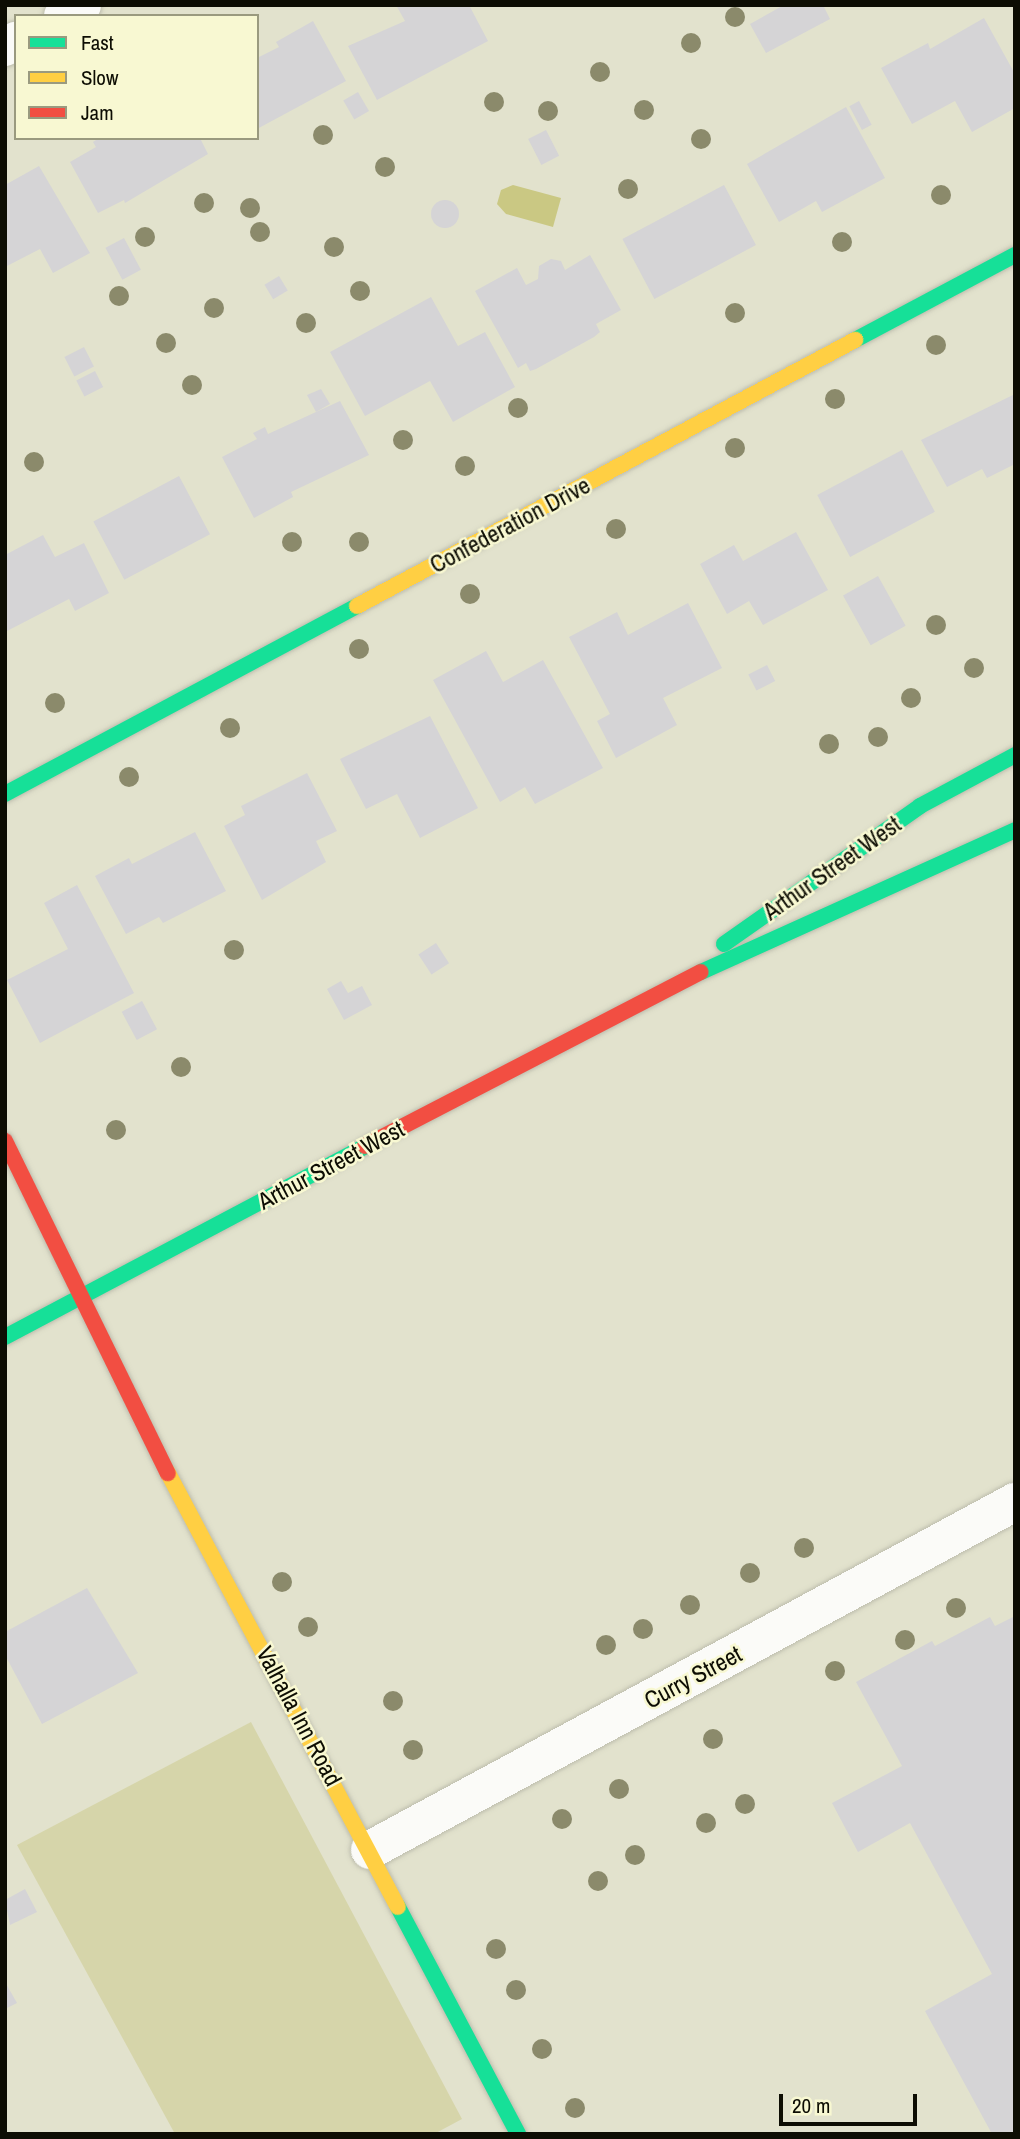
<!DOCTYPE html>
<html>
<head>
<meta charset="utf-8">
<style>
  body { margin:0 }
  #map { position:relative; width:1020px; height:2139px; overflow:hidden; background:#e2e2cd; font-family:"Archivo Narrow",sans-serif }
  div>[style] { position:absolute }
  .green>* { inset:0; background:#d6d5aa }
  .water>* { inset:0; background:#cac883 }
  .building>* { inset:0; background:#d5d4d6; transform-origin:0 0 }
  .round { border-radius:50% }
  .roads { filter:drop-shadow(0 0 2px #bdbdad) drop-shadow(0 0 2px #bdbdad) }
  .street>* { height:38px; margin:-19px; padding:0 19px; transform-origin:19px; border-radius:19px; background:#fbfbf8 }
  .fast>* { height:16px; margin:-8px; padding:0 8px; transform-origin:8px; border-radius:8px; background:#16e098 }
  .slow>* { height:16px; margin:-8px; padding:0 8px; transform-origin:8px; border-radius:8px; background:#ffcf43 }
  .jam>* { height:16px; margin:-8px; padding:0 8px; transform-origin:8px; border-radius:8px; background:#f24e42 }
  .trees>* { width:20px; height:20px; margin:-10px; border-radius:50%; background:#8b8a6b }
  span { translate:-50% -50%; white-space:nowrap; text-align:center; line-height:1.15; -webkit-text-stroke:5px #f8f8d2; paint-order:stroke }
  .street-label { font-size:24px; color:#0d0d03 }
  .frame { position:absolute; inset:0; border:7px solid #0d0d03; pointer-events:none }
  .legend { position:absolute; left:14px; top:14px; width:245px; height:126px; box-sizing:border-box; background:#f8f8d2; border:2px solid #9a9a7f; margin:0; padding:9px 12px; list-style:none; font-size:21px; color:#0d0d03 }
  .legend li { display:flex; align-items:center; gap:14px; height:35px }
  .legend b { width:35px; border:2px solid #9a9a7f }
  .scale { position:absolute; left:779px; top:2094px; width:138px; height:32px; box-sizing:border-box; border:4px solid #0d0d03; border-top:0; padding-left:9px; font-size:21px; line-height:24px; white-space:nowrap; color:#0d0d03; -webkit-text-stroke:5px #f8f8d2; paint-order:stroke }
</style>
</head>
<body>
<div id="map">
  <div class="green">
    <div style="clip-path:polygon(251px 1722px,462px 2119px,434px 2134px,175px 2134px,17px 1845px)"></div>
  </div>
  <div class="water">
    <div style="clip-path:polygon(513px 185px,561px 198px,553px 227px,506px 214px,497px 204px,501px 190px)"></div>
  </div>
  <div class="building">
    <div style="clip-path:polygon(396px 5px,469px 5px,488px 41px,377px 100px,348px 46px,405px 21px)"></div>
    <div style="clip-path:polygon(784px 5px,823px 5px,830px 19px,766px 53px,750px 24px)"></div>
    <div style="clip-path:polygon(984px 18px,1015px 74px,1015px 108px,972px 132px,955px 101px,912px 124px,881px 68px,928px 43px,930px 49px)"></div>
    <div style="clip-path:polygon(313px 21px,346px 81px,257px 129px,257px 58px,279px 47px,276px 42px)"></div>
    <div style="left:358px;top:92px;width:22px;height:17px;rotate:60deg"></div>
    <div style="left:859px;top:101px;width:27px;height:11px;rotate:62deg"></div>
    <div style="clip-path:polygon(846px 107px,885px 178px,822px 212px,816px 201px,779px 222px,747px 164px)"></div>
    <div style="left:546px;top:130px;width:29px;height:20px;rotate:63deg"></div>
    <div style="clip-path:polygon(99px 138px,200px 138px,208px 154px,125px 203px,124px 200px,98px 213px,70px 162px,96px 147px,93px 142px)"></div>
    <div style="clip-path:polygon(39px 166px,90px 253px,53px 273px,40px 249px,5px 267px,5px 185px)"></div>
    <div style="left:724px;top:185px;width:68px;height:115px;rotate:62deg"></div>
    <div class="round" style="left:431px;top:200px;width:28px;height:28px"></div>
    <div style="left:124px;top:238px;width:36px;height:21px;rotate:62deg"></div>
    <div style="clip-path:polygon(590px 255px,621px 310px,596px 324px,600px 332px,594px 337px,536px 369px,530px 371px,526px 363px,518px 368px,475px 291px,517px 268px,526px 285px,538px 279px,539px 266px,551px 259px,561px 261px,565px 270px)"></div>
    <div style="left:279px;top:276px;width:17px;height:17px;rotate:59deg"></div>
    <div style="clip-path:polygon(431px 297px,458px 346px,485px 332px,515px 387px,453px 422px,430px 381px,365px 416px,330px 352px)"></div>
    <div style="left:84px;top:347px;width:22px;height:22px;rotate:63deg"></div>
    <div style="left:95px;top:371px;width:18px;height:21px;rotate:63deg"></div>
    <div style="clip-path:polygon(321px 389px,330px 404px,316px 412px,307px 395px)"></div>
    <div style="clip-path:polygon(1015px 394px,1015px 464px,987px 478px,982px 469px,947px 487px,921px 440px)"></div>
    <div style="clip-path:polygon(340px 401px,369px 455px,291px 492px,293px 497px,254px 518px,222px 457px,257px 439px,253px 433px,265px 427px,268px 434px)"></div>
    <div style="left:902px;top:450px;width:70px;height:96px;rotate:62deg"></div>
    <div style="left:179px;top:476px;width:66px;height:97px;rotate:62deg"></div>
    <div style="clip-path:polygon(796px 532px,828px 590px,763px 625px,749px 601px,727px 614px,700px 564px,734px 545px,743px 561px)"></div>
    <div style="clip-path:polygon(43px 535px,55px 557px,84px 543px,109px 593px,75px 611px,69px 599px,5px 632px,5px 555px)"></div>
    <div style="left:878px;top:576px;width:57px;height:40px;rotate:61deg"></div>
    <div style="clip-path:polygon(688px 603px,722px 668px,663px 698px,677px 725px,616px 758px,597px 721px,610px 714px,569px 637px,617px 612px,628px 635px)"></div>
    <div style="clip-path:polygon(486px 651px,503px 682px,543px 660px,603px 768px,535px 804px,525px 787px,500px 802px,433px 680px)"></div>
    <div style="left:767px;top:665px;width:18px;height:21px;rotate:63deg"></div>
    <div style="clip-path:polygon(430px 716px,478px 808px,420px 838px,397px 794px,366px 809px,340px 759px)"></div>
    <div style="clip-path:polygon(307px 773px,337px 831px,316px 841px,326px 862px,262px 900px,224px 826px,245px 815px,241px 806px)"></div>
    <div style="clip-path:polygon(195px 832px,226px 891px,163px 923px,159px 917px,126px 934px,95px 876px,129px 858px,132px 864px)"></div>
    <div style="clip-path:polygon(77px 885px,134px 993px,40px 1043px,7px 980px,68px 949px,44px 903px)"></div>
    <div style="left:436px;top:943px;width:24px;height:21px;rotate:57deg"></div>
    <div style="clip-path:polygon(341px 981px,348px 993px,362px 986px,372px 1005px,344px 1020px,327px 989px)"></div>
    <div style="left:142px;top:1001px;width:32px;height:23px;rotate:62deg"></div>
    <div style="clip-path:polygon(87px 1588px,138px 1673px,42px 1724px,5px 1655px,5px 1632px)"></div>
    <div style="clip-path:polygon(1015px 1616px,1015px 2134px,992px 2134px,925px 2011px,992px 1974px,910px 1823px,858px 1852px,832px 1803px,902px 1766px,856px 1682px,932px 1641px,935px 1646px,990px 1617px,995px 1626px)"></div>
    <div style="clip-path:polygon(25px 1889px,37px 1912px,10px 1925px,5px 1900px)"></div>
    <div style="clip-path:polygon(5px 1982px,17px 2003px,5px 2009px)"></div>
  </div>
  <div class="roads">
    <div class="street">
      <div style="left:63px;top:16px;width:22px;rotate:-30deg"></div>
      <div style="left:5px;top:47px;width:13px;rotate:-29deg"></div>
      <div style="left:370px;top:1850px;width:733px;rotate:-28.35deg"></div>
    </div>
    <div class="fast">
      <div style="left:855px;top:340px;width:181px;rotate:-28deg"></div>
      <div style="left:5px;top:794px;width:399px;rotate:-28.1deg"></div>
      <div style="left:724px;top:944px;width:240px;rotate:-35.1deg"></div>
      <div style="left:920px;top:806px;width:108px;rotate:-28.2deg"></div>
      <div style="left:701px;top:972px;width:345px;rotate:-24.3deg"></div>
      <div style="left:5px;top:1337px;width:408px;rotate:-27.9deg"></div>
      <div style="left:398px;top:1907px;width:257px;rotate:62.1deg"></div>
    </div>
    <div class="slow">
      <div style="left:357px;top:606px;width:565px;rotate:-28.11deg"></div>
      <div style="left:168px;top:1473px;width:491px;rotate:62.1deg"></div>
    </div>
    <div class="jam">
      <div style="left:5px;top:1141px;width:370px;rotate:63.9deg"></div>
      <div style="left:365px;top:1146px;width:378px;rotate:-27.4deg"></div>
    </div>
  </div>
  <div class="trees">
    <div style="left:735px;top:17px"></div>
    <div style="left:691px;top:43px"></div>
    <div style="left:600px;top:72px"></div>
    <div style="left:494px;top:102px"></div>
    <div style="left:644px;top:110px"></div>
    <div style="left:548px;top:111px"></div>
    <div style="left:323px;top:135px"></div>
    <div style="left:701px;top:139px"></div>
    <div style="left:385px;top:167px"></div>
    <div style="left:628px;top:189px"></div>
    <div style="left:941px;top:195px"></div>
    <div style="left:204px;top:203px"></div>
    <div style="left:250px;top:208px"></div>
    <div style="left:260px;top:232px"></div>
    <div style="left:145px;top:237px"></div>
    <div style="left:842px;top:242px"></div>
    <div style="left:334px;top:247px"></div>
    <div style="left:360px;top:291px"></div>
    <div style="left:119px;top:296px"></div>
    <div style="left:214px;top:308px"></div>
    <div style="left:735px;top:313px"></div>
    <div style="left:306px;top:323px"></div>
    <div style="left:166px;top:343px"></div>
    <div style="left:936px;top:345px"></div>
    <div style="left:192px;top:385px"></div>
    <div style="left:835px;top:399px"></div>
    <div style="left:518px;top:408px"></div>
    <div style="left:403px;top:440px"></div>
    <div style="left:735px;top:448px"></div>
    <div style="left:34px;top:462px"></div>
    <div style="left:465px;top:466px"></div>
    <div style="left:616px;top:529px"></div>
    <div style="left:292px;top:542px"></div>
    <div style="left:359px;top:542px"></div>
    <div style="left:470px;top:594px"></div>
    <div style="left:936px;top:625px"></div>
    <div style="left:359px;top:649px"></div>
    <div style="left:974px;top:668px"></div>
    <div style="left:911px;top:698px"></div>
    <div style="left:55px;top:703px"></div>
    <div style="left:230px;top:728px"></div>
    <div style="left:878px;top:737px"></div>
    <div style="left:829px;top:744px"></div>
    <div style="left:129px;top:777px"></div>
    <div style="left:234px;top:950px"></div>
    <div style="left:181px;top:1067px"></div>
    <div style="left:116px;top:1130px"></div>
    <div style="left:804px;top:1548px"></div>
    <div style="left:750px;top:1573px"></div>
    <div style="left:282px;top:1582px"></div>
    <div style="left:690px;top:1605px"></div>
    <div style="left:956px;top:1608px"></div>
    <div style="left:308px;top:1627px"></div>
    <div style="left:643px;top:1629px"></div>
    <div style="left:905px;top:1640px"></div>
    <div style="left:606px;top:1645px"></div>
    <div style="left:835px;top:1671px"></div>
    <div style="left:393px;top:1701px"></div>
    <div style="left:713px;top:1739px"></div>
    <div style="left:413px;top:1750px"></div>
    <div style="left:619px;top:1789px"></div>
    <div style="left:745px;top:1804px"></div>
    <div style="left:562px;top:1819px"></div>
    <div style="left:706px;top:1823px"></div>
    <div style="left:635px;top:1855px"></div>
    <div style="left:598px;top:1881px"></div>
    <div style="left:496px;top:1949px"></div>
    <div style="left:516px;top:1990px"></div>
    <div style="left:542px;top:2049px"></div>
    <div style="left:575px;top:2108px"></div>
  </div>
  <div class="street-label">
    <span style="left:510px;top:525px;rotate:-28deg">Confederation Drive</span>
    <span style="left:832px;top:868px;rotate:-35deg">Arthur Street West</span>
    <span style="left:331px;top:1165px;rotate:-28deg">Arthur Street West</span>
    <span style="left:693px;top:1677px;rotate:-28deg">Curry Street</span>
    <span style="left:299px;top:1716px;rotate:62deg">Valhalla Inn Road</span>
  </div>
  <div class="frame"></div>
  <ul class="legend">
  <li><b style="height:9px;background:#16e098"></b>Fast</li>
  <li><b style="height:9px;background:#ffcf43"></b>Slow</li>
  <li><b style="height:9px;background:#f24e42"></b>Jam</li>
  </ul>
  <div class="scale">20 m</div>
</div>
</body>
</html>
